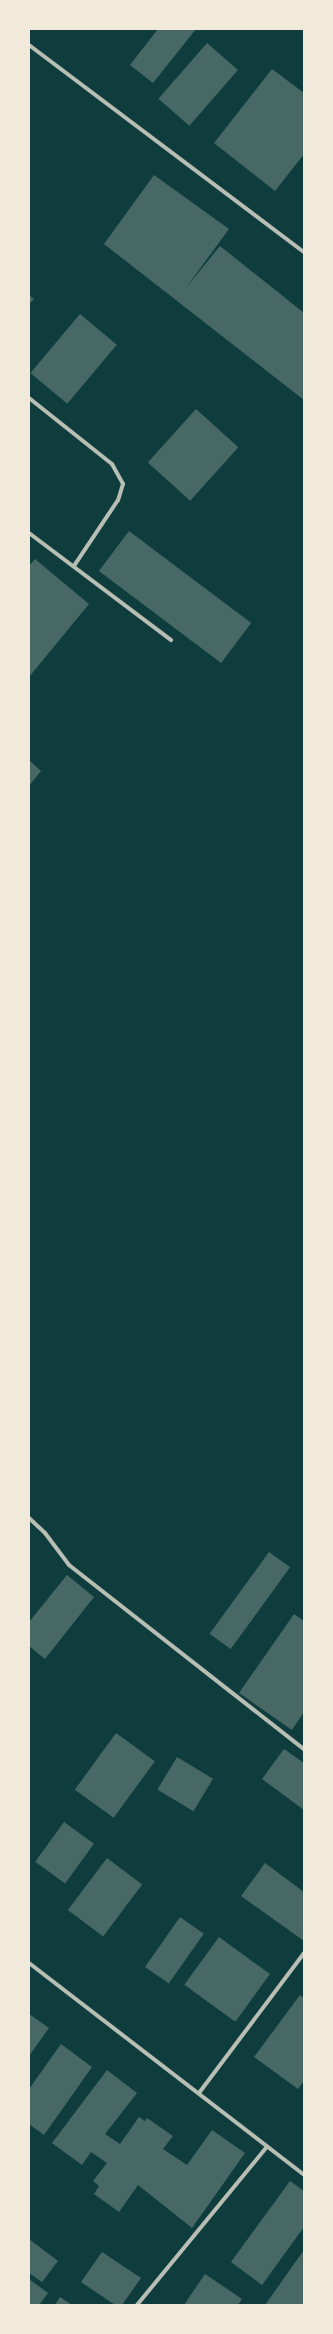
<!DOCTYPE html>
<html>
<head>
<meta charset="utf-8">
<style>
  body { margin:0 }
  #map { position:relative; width:333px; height:2334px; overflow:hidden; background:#0f3d3e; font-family:"Nunito Sans",sans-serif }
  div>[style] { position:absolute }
  .building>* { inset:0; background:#486865; transform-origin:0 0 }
  .minor>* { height:4px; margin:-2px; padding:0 2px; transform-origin:2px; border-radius:2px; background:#b8beb3 }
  span { translate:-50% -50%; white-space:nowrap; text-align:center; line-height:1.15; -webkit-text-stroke:3px #f1e9da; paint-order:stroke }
  .frame { position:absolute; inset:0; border:30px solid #f1e9da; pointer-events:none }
</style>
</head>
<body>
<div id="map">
  <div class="building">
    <div style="clip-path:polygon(158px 29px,196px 29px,153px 83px,130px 65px)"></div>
    <div style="left:207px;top:43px;width:41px;height:74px;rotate:41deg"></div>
    <div style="clip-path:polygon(272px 69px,304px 93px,304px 154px,275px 191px,214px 143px)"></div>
    <div style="clip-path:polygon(154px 175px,229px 229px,185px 289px,220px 246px,304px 313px,304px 400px,104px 244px)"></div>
    <div style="clip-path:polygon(29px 295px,34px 299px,29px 304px)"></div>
    <div style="left:80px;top:314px;width:48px;height:77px;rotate:40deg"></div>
    <div style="left:196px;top:409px;width:57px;height:72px;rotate:42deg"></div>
    <div style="left:129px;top:531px;width:153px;height:50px;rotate:37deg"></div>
    <div style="clip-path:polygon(35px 559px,89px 604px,29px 677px,29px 566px)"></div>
    <div style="clip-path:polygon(29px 760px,41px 771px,29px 786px)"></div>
    <div style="left:269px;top:1552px;width:26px;height:101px;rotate:36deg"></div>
    <div style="clip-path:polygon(67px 1575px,94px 1597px,45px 1659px,29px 1646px,29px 1622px)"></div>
    <div style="clip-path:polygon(294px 1614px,304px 1621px,304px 1712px,292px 1730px,239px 1693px)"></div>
    <div style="left:116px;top:1733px;width:48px;height:70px;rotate:36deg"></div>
    <div style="clip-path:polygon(284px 1749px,304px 1763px,304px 1810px,262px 1779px)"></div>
    <div style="left:177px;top:1757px;width:42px;height:38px;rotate:31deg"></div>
    <div style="left:64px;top:1822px;width:37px;height:49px;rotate:36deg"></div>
    <div style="left:107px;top:1858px;width:44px;height:65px;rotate:37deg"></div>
    <div style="clip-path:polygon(265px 1863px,304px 1892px,304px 1941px,241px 1896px)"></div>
    <div style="left:180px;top:1917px;width:29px;height:61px;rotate:35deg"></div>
    <div style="left:219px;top:1937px;width:63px;height:59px;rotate:36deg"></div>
    <div style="clip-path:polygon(300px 1995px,304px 1998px,304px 2081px,298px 2089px,254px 2057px)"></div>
    <div style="clip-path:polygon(29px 2014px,49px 2028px,29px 2056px)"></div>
    <div style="clip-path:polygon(61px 2044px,92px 2067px,44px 2135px,29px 2124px,29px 2089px)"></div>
    <div style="clip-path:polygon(107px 2070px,137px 2093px,105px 2134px,120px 2144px,139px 2117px,145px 2121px,147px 2118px,173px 2136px,163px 2149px,187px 2165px,212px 2130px,245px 2153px,192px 2228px,138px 2185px,119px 2212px,94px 2194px,99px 2186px,93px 2181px,107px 2163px,91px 2152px,82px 2165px,52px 2143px)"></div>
    <div style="clip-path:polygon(290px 2181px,304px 2191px,304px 2227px,262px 2285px,231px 2262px)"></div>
    <div style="clip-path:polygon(29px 2239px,58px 2261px,42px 2282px,29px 2273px)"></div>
    <div style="clip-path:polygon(304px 2250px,304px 2305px,265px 2305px)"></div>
    <div style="clip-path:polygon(102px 2252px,141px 2278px,122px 2305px,115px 2305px,81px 2282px)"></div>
    <div style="clip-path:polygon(205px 2274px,242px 2299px,238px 2305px,184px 2305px)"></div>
    <div style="clip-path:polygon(29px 2279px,48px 2293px,39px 2305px,29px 2305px)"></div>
    <div style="clip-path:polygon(60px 2297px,72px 2305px,55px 2305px)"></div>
  </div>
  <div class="minor">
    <div style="left:29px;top:45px;width:344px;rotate:37deg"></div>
    <div style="left:29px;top:398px;width:106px;rotate:38.5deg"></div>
    <div style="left:112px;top:464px;width:23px;rotate:61deg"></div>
    <div style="left:123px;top:484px;width:17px;rotate:107deg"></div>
    <div style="left:118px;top:500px;width:79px;rotate:123.7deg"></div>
    <div style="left:29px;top:533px;width:178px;rotate:37deg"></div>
    <div style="left:29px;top:1518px;width:22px;rotate:43deg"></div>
    <div style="left:45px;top:1533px;width:40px;rotate:53deg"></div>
    <div style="left:69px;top:1565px;width:298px;rotate:38.1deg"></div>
    <div style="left:29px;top:1963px;width:347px;rotate:37.6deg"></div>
    <div style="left:199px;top:2093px;width:175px;rotate:-53.1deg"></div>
    <div style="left:137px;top:2305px;width:205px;rotate:-50.6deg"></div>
  </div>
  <div class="frame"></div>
</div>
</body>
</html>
